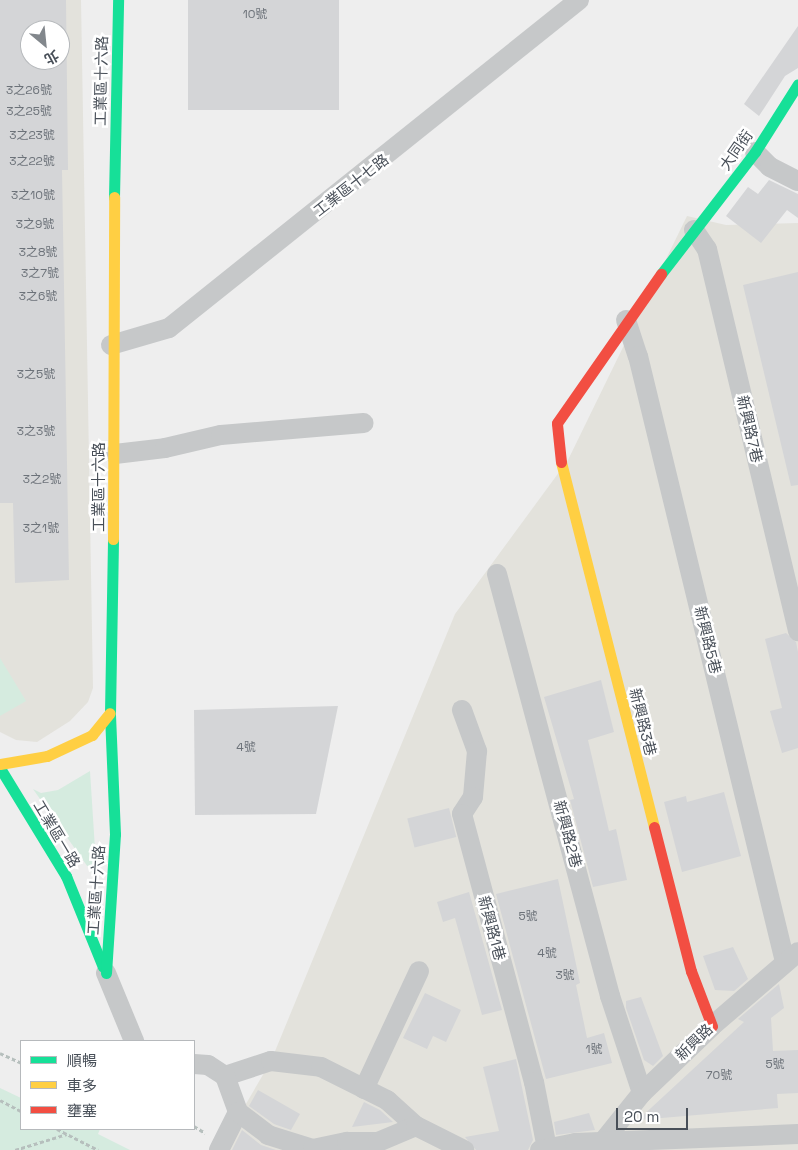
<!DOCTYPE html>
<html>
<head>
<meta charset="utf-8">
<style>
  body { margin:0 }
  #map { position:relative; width:798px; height:1150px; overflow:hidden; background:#eee; font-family:"Space Grotesk","Noto Sans TC",sans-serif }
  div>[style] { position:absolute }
  .commercial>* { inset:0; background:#e3e2dc }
  .green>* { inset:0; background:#d5ebdf }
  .building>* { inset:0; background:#d4d5d7; transform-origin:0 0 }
  .path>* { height:3px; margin-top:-1.5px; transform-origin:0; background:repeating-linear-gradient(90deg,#b6bfbd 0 4px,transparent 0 6.5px) }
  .street>* { height:20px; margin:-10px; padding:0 10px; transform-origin:10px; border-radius:10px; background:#c6c8c9 }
  .fast>* { height:11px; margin:-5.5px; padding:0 5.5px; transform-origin:5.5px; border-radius:5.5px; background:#16e098 }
  .slow>* { height:11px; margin:-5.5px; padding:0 5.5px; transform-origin:5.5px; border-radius:5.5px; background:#ffcf43 }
  .jam>* { height:11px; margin:-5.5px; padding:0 5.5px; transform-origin:5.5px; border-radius:5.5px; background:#f24e42 }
  span { translate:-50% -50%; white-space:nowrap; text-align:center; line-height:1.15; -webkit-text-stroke:5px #fff; paint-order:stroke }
  .number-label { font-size:12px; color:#6c7279 }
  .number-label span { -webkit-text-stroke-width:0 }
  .street-label { font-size:15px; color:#484f58 }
  .legend { position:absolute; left:20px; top:1040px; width:175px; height:90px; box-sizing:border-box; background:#fff; border:1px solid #b6b9bc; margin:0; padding:6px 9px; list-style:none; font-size:15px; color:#484f58 }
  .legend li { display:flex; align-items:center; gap:10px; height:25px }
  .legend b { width:25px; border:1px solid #b6b9bc }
  .north { position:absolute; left:20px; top:20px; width:50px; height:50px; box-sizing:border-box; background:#fff; border:1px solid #b6b9bc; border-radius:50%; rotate:152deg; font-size:14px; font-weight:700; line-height:20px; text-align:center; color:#484f58 }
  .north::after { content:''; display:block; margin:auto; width:18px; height:22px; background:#82878c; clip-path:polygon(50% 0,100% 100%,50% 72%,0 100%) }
  .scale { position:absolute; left:616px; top:1108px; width:72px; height:22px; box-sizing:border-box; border:2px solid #484f58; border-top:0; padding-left:6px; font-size:15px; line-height:18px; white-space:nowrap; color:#484f58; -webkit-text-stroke:4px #fff; paint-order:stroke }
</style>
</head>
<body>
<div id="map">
  <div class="commercial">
    <div style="clip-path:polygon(evenodd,0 0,81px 0,93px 688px,88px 702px,70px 721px,37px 742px,16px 740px,0 732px,0 0,30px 30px,60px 30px,60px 60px,30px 60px,30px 30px)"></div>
    <div style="clip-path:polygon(687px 216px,726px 225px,798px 223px,798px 1150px,219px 1150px,271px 1061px,455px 614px,568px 460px)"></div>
  </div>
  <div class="green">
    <div style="clip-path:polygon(0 658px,26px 701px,0 716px)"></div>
    <div style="clip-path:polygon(90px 771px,97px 880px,33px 789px,41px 793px,58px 790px)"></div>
    <div style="clip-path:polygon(0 1088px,21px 1098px,21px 1129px,100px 1129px,98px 1134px,130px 1150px,0 1150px)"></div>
  </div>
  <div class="building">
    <div style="clip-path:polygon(evenodd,0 0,66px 0,68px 170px,62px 170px,69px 580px,15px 583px,13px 503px,0 503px,0 0,30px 30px,60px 30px,60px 60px,30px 60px,30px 30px)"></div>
    <div style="left:188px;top:0;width:151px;height:110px"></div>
    <div style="clip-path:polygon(798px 26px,798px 68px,785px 76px,759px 116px,744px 104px)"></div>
    <div style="clip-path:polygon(769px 180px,798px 194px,798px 218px,787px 210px,761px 243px,726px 216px,748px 187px,758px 194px)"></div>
    <div style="clip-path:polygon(798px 272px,798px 485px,791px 486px,743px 285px)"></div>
    <div style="clip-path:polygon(786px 633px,796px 642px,798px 652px,798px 748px,782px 753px,770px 711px,782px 708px,765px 639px)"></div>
    <div style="clip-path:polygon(601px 680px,614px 732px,588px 740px,609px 831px,616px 829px,627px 880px,593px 887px,570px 800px,574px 799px,544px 697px)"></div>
    <div style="clip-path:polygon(338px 706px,316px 814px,195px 815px,194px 710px)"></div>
    <div style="clip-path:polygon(724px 792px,741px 856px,682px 872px,664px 802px,686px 796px,687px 802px)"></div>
    <div style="left:449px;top:808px;width:30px;height:43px;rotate:76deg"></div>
    <div style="clip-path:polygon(558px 879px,580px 983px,576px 985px,587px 1038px,604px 1033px,612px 1063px,546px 1079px,496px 894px)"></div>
    <div style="clip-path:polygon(469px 892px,502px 1010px,482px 1015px,455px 918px,443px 922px,437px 902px)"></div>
    <div style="clip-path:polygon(733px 947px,748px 979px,734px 991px,715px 990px,703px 956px)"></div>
    <div style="clip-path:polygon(779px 984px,784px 1008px,771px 1018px,773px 1051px,798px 1050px,798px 1093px,777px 1094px,778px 1108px,638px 1120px,744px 1022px,738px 1019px)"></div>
    <div style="clip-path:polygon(425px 993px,461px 1010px,446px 1042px,433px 1036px,427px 1049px,403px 1038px)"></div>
    <div style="clip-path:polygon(641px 997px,663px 1056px,653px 1066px,644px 1060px,626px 1008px,626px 1001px)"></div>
    <div style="clip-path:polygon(516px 1059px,533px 1140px,528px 1150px,476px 1150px,465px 1137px,499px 1131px,483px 1067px)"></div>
    <div style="clip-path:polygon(258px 1090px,300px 1114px,291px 1130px,274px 1124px,249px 1106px)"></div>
    <div style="clip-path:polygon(364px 1102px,380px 1110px,393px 1122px,352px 1127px)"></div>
    <div style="clip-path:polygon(589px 1113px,595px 1130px,556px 1135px,554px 1122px)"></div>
    <div style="clip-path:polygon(242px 1130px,261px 1145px,276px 1150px,232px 1150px)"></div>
  </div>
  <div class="path">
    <div style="left:0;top:1053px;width:23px;rotate:25deg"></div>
    <div style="left:0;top:1100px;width:24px;rotate:28deg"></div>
    <div style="left:194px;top:1126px;width:13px;rotate:32deg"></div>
    <div style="left:57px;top:1129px;width:46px;rotate:27.1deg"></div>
    <div style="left:15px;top:1150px;width:54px;rotate:-17.1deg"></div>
  </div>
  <div class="street">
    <div style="left:755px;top:152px;width:21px;rotate:45deg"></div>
    <div style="left:770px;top:167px;width:31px;rotate:27deg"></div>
    <div style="left:694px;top:230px;width:23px;rotate:56deg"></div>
    <div style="left:707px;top:249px;width:393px;rotate:76.6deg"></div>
    <div style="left:626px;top:320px;width:38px;rotate:72deg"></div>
    <div style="left:638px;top:356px;width:624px;rotate:76.36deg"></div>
    <div style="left:111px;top:345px;width:60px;rotate:-16.3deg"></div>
    <div style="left:169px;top:328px;width:525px;rotate:-38.66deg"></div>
    <div style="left:115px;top:454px;width:50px;rotate:-6.8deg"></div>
    <div style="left:165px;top:448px;width:57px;rotate:-13.1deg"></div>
    <div style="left:221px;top:435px;width:143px;rotate:-4.8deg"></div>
    <div style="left:497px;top:574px;width:437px;rotate:75deg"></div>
    <div style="left:610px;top:996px;width:102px;rotate:71.7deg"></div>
    <div style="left:462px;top:710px;width:44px;rotate:69.9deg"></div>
    <div style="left:477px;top:751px;width:46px;rotate:95deg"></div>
    <div style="left:473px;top:797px;width:20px;rotate:123deg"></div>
    <div style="left:462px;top:814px;width:278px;rotate:75deg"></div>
    <div style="left:534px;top:1082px;width:67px;rotate:78.9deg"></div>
    <div style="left:106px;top:973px;width:74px;rotate:67.6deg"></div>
    <div style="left:194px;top:1064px;width:14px;rotate:4deg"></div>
    <div style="left:208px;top:1065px;width:20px;rotate:33deg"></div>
    <div style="left:225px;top:1076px;width:48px;rotate:-18.1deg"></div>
    <div style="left:271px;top:1061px;width:50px;rotate:6.8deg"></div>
    <div style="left:321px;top:1067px;width:74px;rotate:26.6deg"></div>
    <div style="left:387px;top:1100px;width:39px;rotate:42deg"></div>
    <div style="left:225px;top:1076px;width:38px;rotate:70deg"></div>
    <div style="left:364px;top:1089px;width:130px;rotate:-65deg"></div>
    <div style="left:601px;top:1144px;width:65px;rotate:-51.2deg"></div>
    <div style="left:642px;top:1093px;width:97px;rotate:-43.7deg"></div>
    <div style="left:712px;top:1026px;width:113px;rotate:-40.7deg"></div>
    <div style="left:219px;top:1150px;width:42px;rotate:-63.4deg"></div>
    <div style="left:238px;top:1112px;width:38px;rotate:37deg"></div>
    <div style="left:268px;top:1135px;width:47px;rotate:17.3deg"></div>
    <div style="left:313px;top:1149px;width:35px;rotate:-12deg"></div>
    <div style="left:347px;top:1142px;width:31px"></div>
    <div style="left:378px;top:1142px;width:41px;rotate:-22.8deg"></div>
    <div style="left:416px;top:1126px;width:54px;rotate:26.6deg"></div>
    <div style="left:540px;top:1150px;width:36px;rotate:-11deg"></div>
    <div style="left:575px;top:1143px;width:223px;rotate:-2.3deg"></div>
  </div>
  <div class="fast">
    <div style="left:114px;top:197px;width:197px;rotate:-88.8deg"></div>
    <div style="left:661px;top:274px;width:154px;rotate:-52.4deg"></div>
    <div style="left:755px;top:152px;width:80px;rotate:-57.7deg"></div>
    <div style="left:0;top:768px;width:127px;rotate:58.6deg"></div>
    <div style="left:66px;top:876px;width:98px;rotate:67.9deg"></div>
    <div style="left:106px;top:973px;width:139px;rotate:-86.3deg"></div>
    <div style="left:115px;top:834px;width:121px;rotate:-92.4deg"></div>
    <div style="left:110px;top:713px;width:174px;rotate:-89deg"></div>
  </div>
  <div class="slow">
    <div style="left:561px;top:462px;width:377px;rotate:75.7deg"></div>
    <div style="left:113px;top:539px;width:342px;rotate:-89.8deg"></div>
    <div style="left:0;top:764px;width:48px;rotate:-9.7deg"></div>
    <div style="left:47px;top:756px;width:50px;rotate:-25deg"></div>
    <div style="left:92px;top:735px;width:28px;rotate:-51deg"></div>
  </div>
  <div class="jam">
    <div style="left:561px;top:462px;width:39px;rotate:-96deg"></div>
    <div style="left:557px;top:423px;width:182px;rotate:-55.1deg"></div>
    <div style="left:654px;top:827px;width:149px;rotate:75.6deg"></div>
    <div style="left:691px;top:971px;width:59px;rotate:69.1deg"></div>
  </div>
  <div class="number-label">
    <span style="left:255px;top:15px">10號</span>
    <span style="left:29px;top:91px">3之26號</span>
    <span style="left:29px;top:112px">3之25號</span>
    <span style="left:32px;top:136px">3之23號</span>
    <span style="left:32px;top:162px">3之22號</span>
    <span style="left:33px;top:196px">3之10號</span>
    <span style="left:35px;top:225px">3之9號</span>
    <span style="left:38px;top:253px">3之8號</span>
    <span style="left:40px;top:274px">3之7號</span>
    <span style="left:38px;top:297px">3之6號</span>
    <span style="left:36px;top:375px">3之5號</span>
    <span style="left:36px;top:432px">3之3號</span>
    <span style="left:42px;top:480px">3之2號</span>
    <span style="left:41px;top:529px">3之1號</span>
    <span style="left:246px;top:748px">4號</span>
    <span style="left:528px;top:917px">5號</span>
    <span style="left:547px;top:954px">4號</span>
    <span style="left:565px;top:976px">3號</span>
    <span style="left:594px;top:1050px">1號</span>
    <span style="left:775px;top:1065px">5號</span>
    <span style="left:719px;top:1076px">70號</span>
  </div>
  <div class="street-label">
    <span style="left:101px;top:81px;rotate:-89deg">工業區十六路</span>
    <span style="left:736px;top:150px;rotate:-55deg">大同街</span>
    <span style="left:351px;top:185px;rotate:-38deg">工業區十七路</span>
    <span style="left:750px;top:429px;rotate:77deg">新興路7巷</span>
    <span style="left:99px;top:487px;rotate:-90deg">工業區十六路</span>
    <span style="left:708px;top:640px;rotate:76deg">新興路5巷</span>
    <span style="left:643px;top:722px;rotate:76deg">新興路3巷</span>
    <span style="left:57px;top:834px;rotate:59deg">工業區一路</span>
    <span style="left:568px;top:834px;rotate:75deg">新興路2巷</span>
    <span style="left:96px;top:890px;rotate:-86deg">工業區十六路</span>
    <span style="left:492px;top:928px;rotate:75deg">新興路1巷</span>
    <span style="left:694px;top:1042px;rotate:-44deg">新興路</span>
  </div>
  <ul class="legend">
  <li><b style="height:6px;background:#16e098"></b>順暢</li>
  <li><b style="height:6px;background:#ffcf43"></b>車多</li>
  <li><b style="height:6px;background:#f24e42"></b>壅塞</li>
  </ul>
  <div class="north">北</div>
  <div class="scale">20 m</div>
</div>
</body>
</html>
